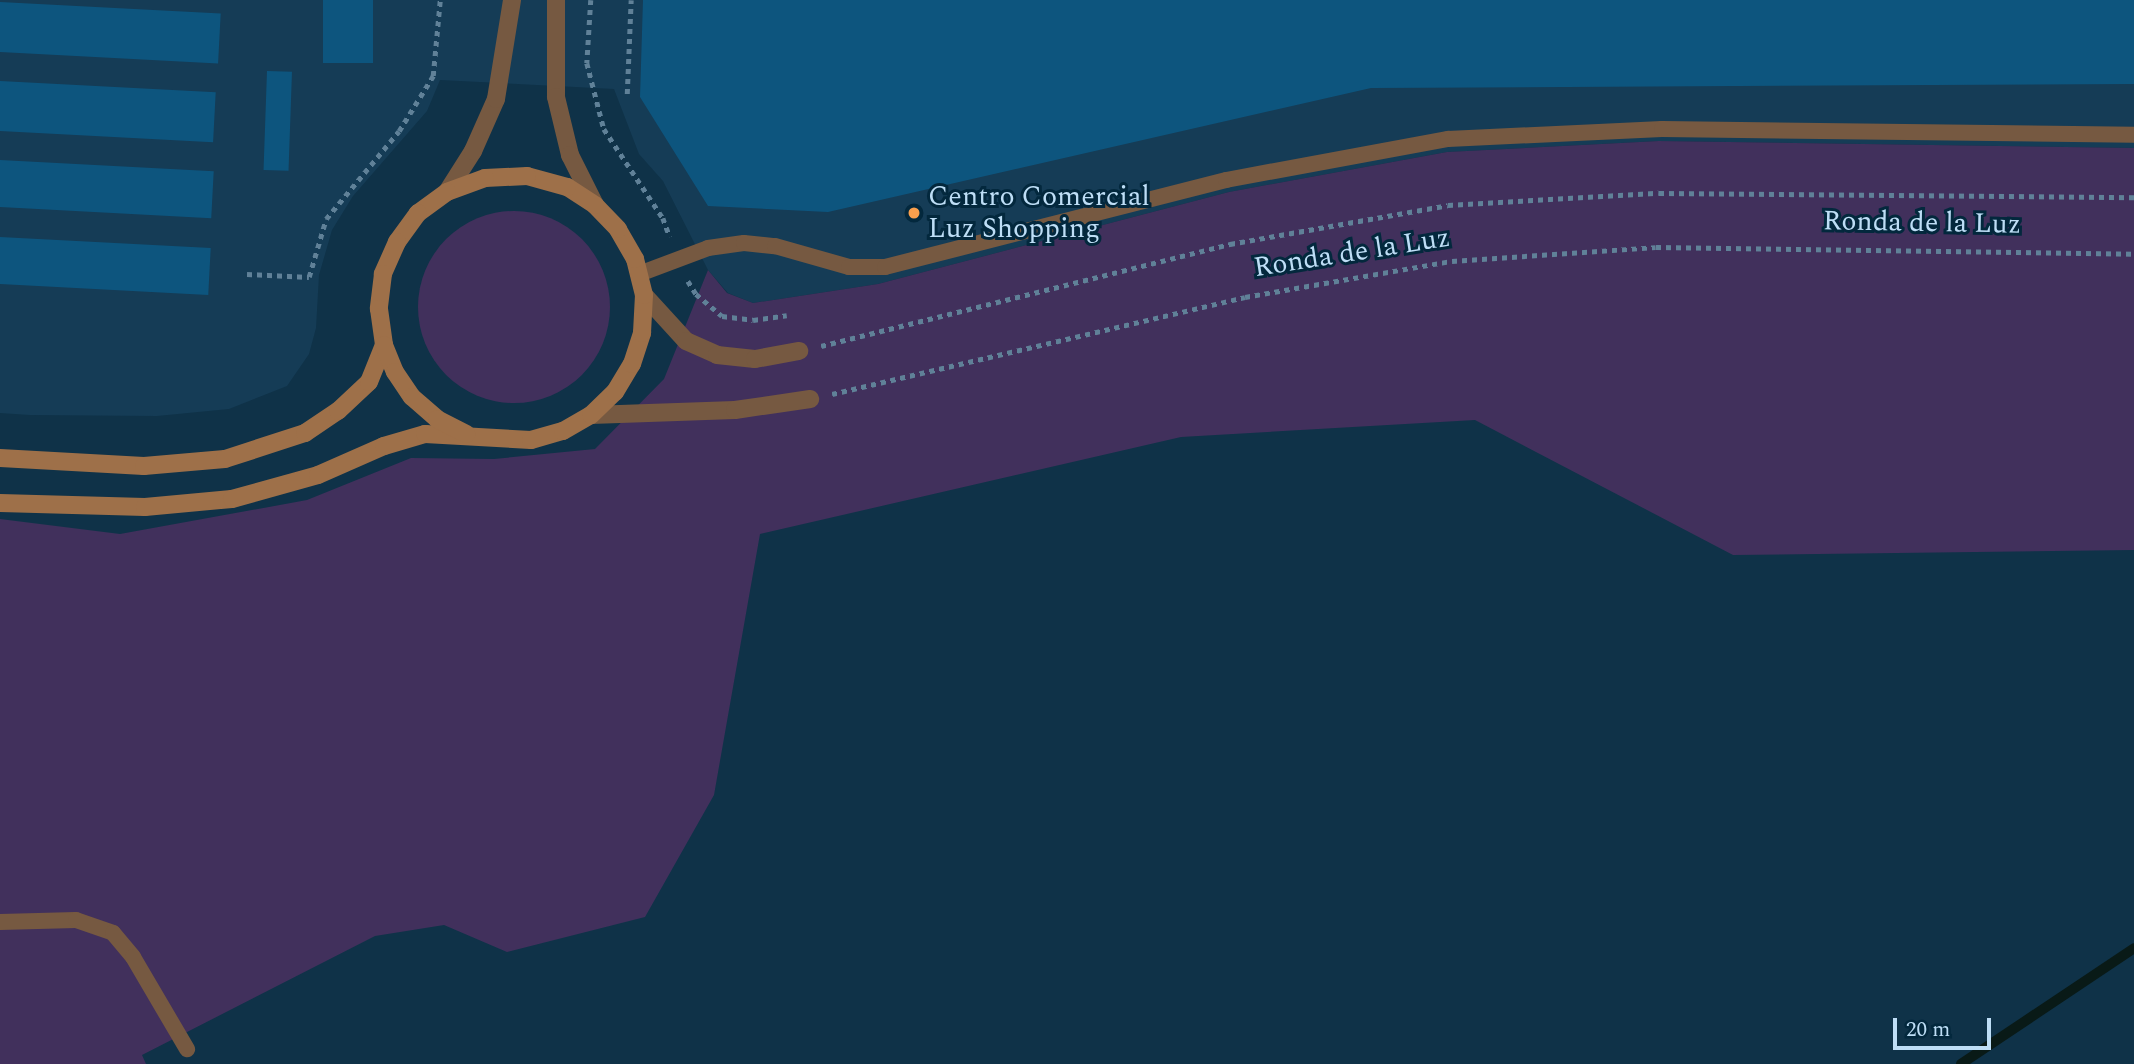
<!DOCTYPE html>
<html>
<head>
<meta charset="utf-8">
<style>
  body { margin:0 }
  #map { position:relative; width:2134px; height:1064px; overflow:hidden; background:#0f3248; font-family:Spectral,serif }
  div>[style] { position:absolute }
  .built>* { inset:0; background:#153c56 }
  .green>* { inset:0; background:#41305c }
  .round { border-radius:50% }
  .stream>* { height:10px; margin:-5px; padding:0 5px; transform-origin:5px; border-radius:5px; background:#091a17 }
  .building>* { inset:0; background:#0d557e; transform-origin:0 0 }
  .path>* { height:4.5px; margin-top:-2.25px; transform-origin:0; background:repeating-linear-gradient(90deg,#608198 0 5px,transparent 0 10px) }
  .lane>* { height:16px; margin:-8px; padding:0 8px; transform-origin:8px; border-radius:8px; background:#765941 }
  .street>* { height:18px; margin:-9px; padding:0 9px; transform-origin:9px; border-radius:9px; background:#765941 }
  .secondary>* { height:18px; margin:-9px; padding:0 9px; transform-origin:9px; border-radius:9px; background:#9e7049 }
  .dots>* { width:19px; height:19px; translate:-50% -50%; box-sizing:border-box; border:4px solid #03283d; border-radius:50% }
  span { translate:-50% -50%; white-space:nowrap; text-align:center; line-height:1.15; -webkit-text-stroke:6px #03283d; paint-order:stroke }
  .poi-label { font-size:28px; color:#bedef6 }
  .left { translate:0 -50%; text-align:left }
  .street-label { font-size:28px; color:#bedef6 }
  .scale { position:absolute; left:1893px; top:1018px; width:98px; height:32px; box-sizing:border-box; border:4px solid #bedef6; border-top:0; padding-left:9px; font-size:21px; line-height:24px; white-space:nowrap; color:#bedef6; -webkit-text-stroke:5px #03283d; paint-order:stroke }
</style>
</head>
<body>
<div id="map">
  <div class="built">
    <div style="clip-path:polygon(0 0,2134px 0,2134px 148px,1659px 141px,1447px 152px,1229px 192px,878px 284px,753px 303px,728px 293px,708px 270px,663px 181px,639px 154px,614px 89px,440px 80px,427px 111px,353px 196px,332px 230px,319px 275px,316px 328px,309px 354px,287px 386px,229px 409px,157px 416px,30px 415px,0 413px)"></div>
  </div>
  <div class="green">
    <div style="clip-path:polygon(1659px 141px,2134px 148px,2134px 550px,1733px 555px,1475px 420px,1181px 437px,760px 534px,714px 795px,645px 917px,507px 952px,444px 925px,375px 936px,142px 1055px,146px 1064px,0 1064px,0 519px,120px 534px,307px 500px,411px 458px,494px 459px,595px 449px,664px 379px,708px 270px,727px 293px,753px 303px,878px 284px,1229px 192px,1447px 152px)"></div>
    <div class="round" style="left:418px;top:211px;width:192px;height:192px"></div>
  </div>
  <div class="stream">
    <div style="left:1961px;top:1064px;width:208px;rotate:-33.8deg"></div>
  </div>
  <div class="building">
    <div style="left:323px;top:0;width:50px;height:63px"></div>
    <div style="clip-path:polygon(643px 0,2134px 0,2134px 84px,1371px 88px,828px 212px,708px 206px,640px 97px)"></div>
    <div style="left:0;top:2px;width:221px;height:50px;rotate:3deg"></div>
    <div style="left:267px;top:71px;width:25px;height:99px;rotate:2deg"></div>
    <div style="left:0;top:81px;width:216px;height:50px;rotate:3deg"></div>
    <div style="left:0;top:160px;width:214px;height:47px;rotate:3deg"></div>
    <div style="left:0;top:237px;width:211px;height:47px;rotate:3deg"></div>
  </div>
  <div class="path">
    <div style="left:591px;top:0;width:63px;rotate:93.6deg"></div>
    <div style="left:587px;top:63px;width:68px;rotate:75.6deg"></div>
    <div style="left:604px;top:129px;width:107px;rotate:56.5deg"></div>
    <div style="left:663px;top:218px;width:20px;rotate:70deg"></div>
    <div style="left:627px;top:94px;width:94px;rotate:-87.6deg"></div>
    <div style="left:247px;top:274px;width:62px;rotate:2.8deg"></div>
    <div style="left:309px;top:277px;width:60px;rotate:-73.7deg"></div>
    <div style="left:326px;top:219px;width:114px;rotate:-50.3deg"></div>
    <div style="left:399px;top:131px;width:65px;rotate:-58.3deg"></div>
    <div style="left:433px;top:76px;width:76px;rotate:-84.7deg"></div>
    <div style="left:688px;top:281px;width:15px;rotate:58deg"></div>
    <div style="left:696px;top:294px;width:34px;rotate:40deg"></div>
    <div style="left:722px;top:316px;width:31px;rotate:7deg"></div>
    <div style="left:753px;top:320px;width:34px;rotate:-8deg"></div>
    <div style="left:821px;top:346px;width:422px;rotate:-14deg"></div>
    <div style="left:1230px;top:244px;width:221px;rotate:-10.1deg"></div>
    <div style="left:1448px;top:205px;width:211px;rotate:-3.3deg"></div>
    <div style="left:1659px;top:193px;width:475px;rotate:0.5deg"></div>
    <div style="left:832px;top:394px;width:424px;rotate:-13.2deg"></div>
    <div style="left:1245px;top:297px;width:210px;rotate:-9.9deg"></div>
    <div style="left:1452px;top:261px;width:204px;rotate:-3.9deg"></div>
    <div style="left:1656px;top:247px;width:478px;rotate:0.8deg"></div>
  </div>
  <div class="lane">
    <div style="left:639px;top:274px;width:74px;rotate:-20.6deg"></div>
    <div style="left:708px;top:248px;width:36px;rotate:-8deg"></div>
    <div style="left:744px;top:243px;width:31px;rotate:6deg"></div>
    <div style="left:775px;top:246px;width:77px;rotate:15.8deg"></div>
    <div style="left:849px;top:267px;width:36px"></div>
    <div style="left:885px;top:267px;width:352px;rotate:-14.3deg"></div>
    <div style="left:1226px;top:180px;width:226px;rotate:-10.5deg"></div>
    <div style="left:1448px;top:139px;width:214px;rotate:-2.7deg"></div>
    <div style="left:1662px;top:129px;width:472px;rotate:0.7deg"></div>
    <div style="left:0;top:922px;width:76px;rotate:-1.5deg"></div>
    <div style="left:76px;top:920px;width:39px;rotate:19deg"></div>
    <div style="left:113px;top:933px;width:31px;rotate:50deg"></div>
    <div style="left:133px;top:957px;width:107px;rotate:59.6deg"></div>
  </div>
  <div class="street">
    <div style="left:556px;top:0;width:97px;rotate:90deg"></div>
    <div style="left:556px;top:97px;width:60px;rotate:76.4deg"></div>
    <div style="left:570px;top:155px;width:56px;rotate:63.4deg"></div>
    <div style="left:447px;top:192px;width:49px;rotate:-57.6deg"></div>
    <div style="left:473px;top:151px;width:57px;rotate:-66.1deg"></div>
    <div style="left:496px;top:99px;width:100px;rotate:-80.8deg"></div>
    <div style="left:644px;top:295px;width:62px;rotate:47.6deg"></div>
    <div style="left:686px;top:341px;width:34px;rotate:24deg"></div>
    <div style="left:717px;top:355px;width:38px;rotate:6deg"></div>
    <div style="left:755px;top:359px;width:45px;rotate:-10.3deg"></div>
    <div style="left:591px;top:415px;width:144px;rotate:-2deg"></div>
    <div style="left:735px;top:410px;width:76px;rotate:-8.3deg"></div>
  </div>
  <div class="secondary">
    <div style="left:0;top:458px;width:144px;rotate:3.2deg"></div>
    <div style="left:144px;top:466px;width:81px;rotate:-4.9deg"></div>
    <div style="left:225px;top:459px;width:84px;rotate:-18deg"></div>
    <div style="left:305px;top:433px;width:40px;rotate:-34deg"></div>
    <div style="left:338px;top:411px;width:42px;rotate:-43.1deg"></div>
    <div style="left:369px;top:382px;width:40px;rotate:-68deg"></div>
    <div style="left:0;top:503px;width:145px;rotate:1.6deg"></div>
    <div style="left:145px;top:507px;width:87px;rotate:-5.3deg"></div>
    <div style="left:232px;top:499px;width:89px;rotate:-15.6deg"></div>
    <div style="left:318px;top:475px;width:72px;rotate:-23.7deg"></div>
    <div style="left:384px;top:446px;width:43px;rotate:-16.3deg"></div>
    <div style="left:425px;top:434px;width:106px;rotate:3.2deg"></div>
    <div style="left:531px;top:440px;width:33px;rotate:-16deg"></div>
    <div style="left:563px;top:431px;width:32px;rotate:-30deg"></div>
    <div style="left:591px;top:415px;width:33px;rotate:-44deg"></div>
    <div style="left:615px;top:392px;width:33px;rotate:-59deg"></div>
    <div style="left:632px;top:364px;width:33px;rotate:-72deg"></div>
    <div style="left:642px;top:333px;width:38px;rotate:-87deg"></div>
    <div style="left:644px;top:295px;width:37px;rotate:-104deg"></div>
    <div style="left:635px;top:259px;width:34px;rotate:-120deg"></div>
    <div style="left:618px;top:229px;width:33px;rotate:-134deg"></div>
    <div style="left:595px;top:205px;width:33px;rotate:-147deg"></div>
    <div style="left:567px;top:187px;width:41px;rotate:-164.6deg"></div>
    <div style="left:527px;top:176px;width:42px;rotate:177.3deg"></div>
    <div style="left:485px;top:178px;width:40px;rotate:159.8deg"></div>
    <div style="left:447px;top:192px;width:36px;rotate:144deg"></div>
    <div style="left:418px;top:213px;width:36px;rotate:126deg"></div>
    <div style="left:397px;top:242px;width:35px;rotate:114deg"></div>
    <div style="left:383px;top:274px;width:35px;rotate:97deg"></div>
    <div style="left:379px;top:309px;width:36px;rotate:82deg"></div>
    <div style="left:384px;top:345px;width:29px;rotate:68deg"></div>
    <div style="left:395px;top:372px;width:30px;rotate:56deg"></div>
    <div style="left:412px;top:397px;width:33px;rotate:41deg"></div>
    <div style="left:437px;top:419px;width:33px;rotate:27deg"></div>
  </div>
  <div class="dots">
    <div style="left:914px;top:213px;background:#f99f4d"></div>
  </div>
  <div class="poi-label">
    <span class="left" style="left:928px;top:213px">Centro Comercial<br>Luz Shopping</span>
  </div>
  <div class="street-label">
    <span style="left:1922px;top:223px;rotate:1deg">Ronda de la Luz</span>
    <span style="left:1352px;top:253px;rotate:-9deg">Ronda de la Luz</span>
  </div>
  <div class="scale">20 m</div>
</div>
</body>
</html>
